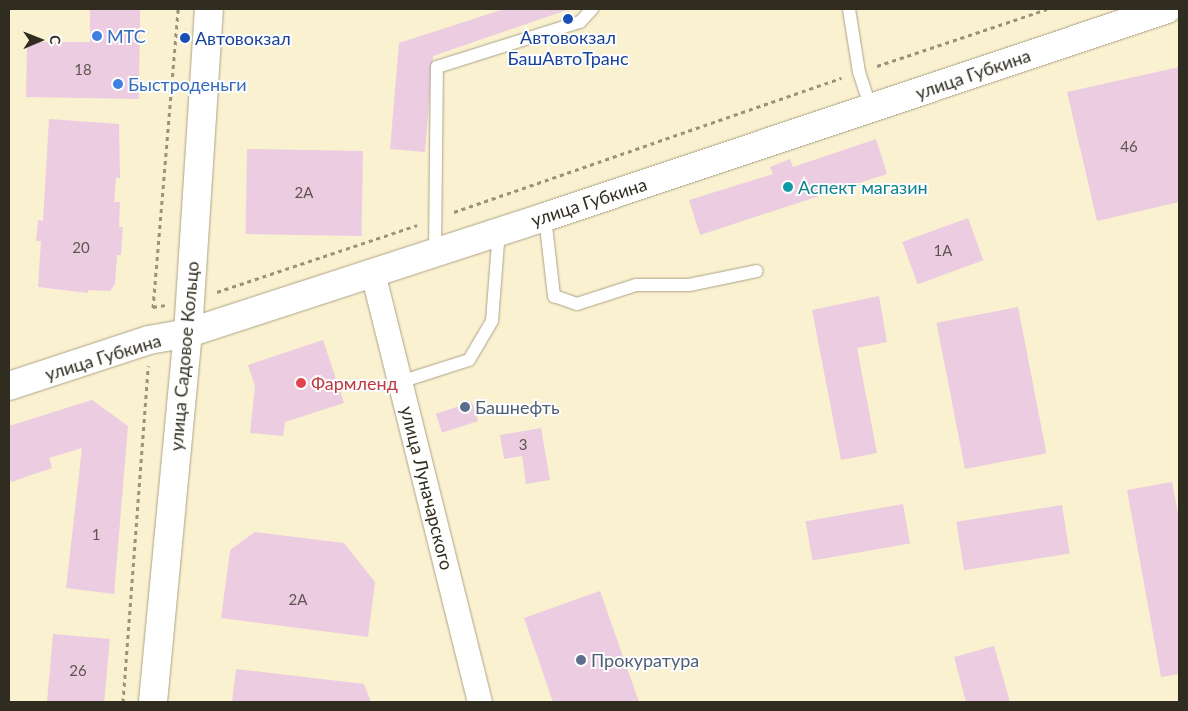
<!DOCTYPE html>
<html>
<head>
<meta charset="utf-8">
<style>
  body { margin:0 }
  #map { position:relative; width:1188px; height:711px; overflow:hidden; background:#faf1d1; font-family:Lato,sans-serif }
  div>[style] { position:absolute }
  .building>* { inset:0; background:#eccce0; transform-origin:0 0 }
  .path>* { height:3px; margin-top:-1.5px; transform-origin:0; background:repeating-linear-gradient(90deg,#9a937c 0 4px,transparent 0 8px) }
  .roads { filter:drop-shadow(0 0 1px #aca385) drop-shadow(0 0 1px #aca385) }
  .lane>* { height:12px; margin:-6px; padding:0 6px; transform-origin:6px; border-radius:6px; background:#fff }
  .street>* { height:24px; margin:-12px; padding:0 12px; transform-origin:12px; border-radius:12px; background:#fff }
  .secondary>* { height:28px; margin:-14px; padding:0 14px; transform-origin:14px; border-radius:14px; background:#fff }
  .dots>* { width:14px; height:14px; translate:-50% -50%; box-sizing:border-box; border:2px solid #fefefe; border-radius:50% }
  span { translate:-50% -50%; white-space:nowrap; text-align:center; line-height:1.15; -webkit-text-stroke:4px #fefefe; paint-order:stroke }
  .number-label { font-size:15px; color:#5f5550 }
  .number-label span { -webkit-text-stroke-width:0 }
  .shop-label { font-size:18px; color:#366cbe }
  .left { translate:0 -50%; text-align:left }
  .transit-label { font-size:18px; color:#164399 }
  .street-label { font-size:18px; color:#302d20 }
  .culture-label { font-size:18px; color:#0d838f }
  .health-label { font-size:18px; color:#be3a42 }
  .service-label { font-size:18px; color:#4e5e75 }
  .frame { position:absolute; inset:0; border:10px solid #302d20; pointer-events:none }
  .north { position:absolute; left:15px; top:15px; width:50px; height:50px; -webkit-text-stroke:4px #fefefe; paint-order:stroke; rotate:89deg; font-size:14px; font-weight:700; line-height:20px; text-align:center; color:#302d20 }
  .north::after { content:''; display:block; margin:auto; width:18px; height:22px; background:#302d20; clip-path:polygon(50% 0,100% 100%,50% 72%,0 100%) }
</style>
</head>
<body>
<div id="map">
  <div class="building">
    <div style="clip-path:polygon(90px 9px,140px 9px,139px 99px,26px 97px,27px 42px,90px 42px)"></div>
    <div style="clip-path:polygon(504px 9px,570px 9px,433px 56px,425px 152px,390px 149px,399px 43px)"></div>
    <div style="clip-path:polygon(1179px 67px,1179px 202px,1097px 221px,1067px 92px)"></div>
    <div style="clip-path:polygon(49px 119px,119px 124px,120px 178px,116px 178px,114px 202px,120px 202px,119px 227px,123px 227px,121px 255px,117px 255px,115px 284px,110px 291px,88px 290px,88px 293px,38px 287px,41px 241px,36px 241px,38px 220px,43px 221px)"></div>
    <div style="clip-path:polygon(876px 139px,887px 174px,700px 235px,689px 200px,773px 174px,770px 167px,790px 159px,793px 167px)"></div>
    <div style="left:247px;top:149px;width:116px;height:85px;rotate:1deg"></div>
    <div style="left:968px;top:218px;width:45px;height:70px;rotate:70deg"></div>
    <div style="clip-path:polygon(879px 296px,887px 342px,857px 348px,877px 453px,841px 460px,812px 310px)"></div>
    <div style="left:1018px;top:307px;width:149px;height:83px;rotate:79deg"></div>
    <div style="clip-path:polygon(323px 340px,344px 403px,285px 422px,283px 436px,250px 433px,255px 386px,248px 365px)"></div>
    <div style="clip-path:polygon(92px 400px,128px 426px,114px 594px,66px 588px,82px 448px,49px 458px,52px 468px,11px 482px,9px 474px,9px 426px)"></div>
    <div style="left:472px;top:402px;width:20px;height:38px;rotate:72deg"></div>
    <div style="clip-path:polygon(541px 428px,550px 480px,526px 484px,522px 456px,504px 459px,500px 435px)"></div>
    <div style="clip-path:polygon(1172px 482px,1179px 518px,1179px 674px,1161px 677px,1127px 490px)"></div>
    <div style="left:903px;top:504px;width:40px;height:99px;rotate:80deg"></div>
    <div style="left:1062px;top:505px;width:49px;height:107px;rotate:81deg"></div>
    <div style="clip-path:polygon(255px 532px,344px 543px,375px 582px,368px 637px,221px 618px,230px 550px)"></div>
    <div style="clip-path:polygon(600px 591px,639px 702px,553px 702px,524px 618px)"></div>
    <div style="left:53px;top:634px;width:57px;height:68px;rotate:5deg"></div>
    <div style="clip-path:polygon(994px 646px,1010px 702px,966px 702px,954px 657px)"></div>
    <div style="clip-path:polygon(236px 669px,364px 684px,371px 702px,232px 702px)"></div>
  </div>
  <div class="path">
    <div style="left:877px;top:66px;width:179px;rotate:-18.5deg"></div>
    <div style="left:454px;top:212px;width:410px;rotate:-19.1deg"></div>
    <div style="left:217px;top:292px;width:211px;rotate:-18.5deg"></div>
    <div style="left:153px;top:307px;width:12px;rotate:-9deg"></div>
    <div style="left:153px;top:308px;width:300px;rotate:-85.2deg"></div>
    <div style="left:123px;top:702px;width:337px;rotate:-85.7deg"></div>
  </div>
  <div class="roads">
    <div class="lane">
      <div style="left:849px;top:9px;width:64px;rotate:81deg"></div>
      <div style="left:859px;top:72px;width:38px;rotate:72deg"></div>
      <div style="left:545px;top:217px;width:80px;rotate:83.5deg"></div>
      <div style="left:554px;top:296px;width:24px;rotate:19deg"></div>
      <div style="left:577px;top:304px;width:62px;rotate:-17.9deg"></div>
      <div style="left:636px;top:285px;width:53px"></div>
      <div style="left:689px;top:285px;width:69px;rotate:-11.6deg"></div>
      <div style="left:435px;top:251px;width:184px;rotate:-89.4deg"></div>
      <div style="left:437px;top:67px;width:150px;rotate:-17.5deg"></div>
      <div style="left:580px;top:22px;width:18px;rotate:-47deg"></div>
      <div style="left:400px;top:382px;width:72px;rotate:-17.7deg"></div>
      <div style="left:469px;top:360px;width:45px;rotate:-59.5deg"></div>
      <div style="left:492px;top:321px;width:90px;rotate:-85.6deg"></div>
    </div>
    <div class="street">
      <div style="left:373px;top:273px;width:442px;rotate:76deg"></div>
    </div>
    <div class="secondary">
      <div style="left:9px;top:386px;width:147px;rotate:-18.2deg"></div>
      <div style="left:149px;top:340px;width:40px;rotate:-10deg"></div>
      <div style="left:188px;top:333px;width:375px;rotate:-18deg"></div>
      <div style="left:545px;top:217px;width:656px;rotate:-18.49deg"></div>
      <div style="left:153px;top:702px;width:371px;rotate:-84.6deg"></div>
      <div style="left:188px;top:333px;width:325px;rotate:-86.3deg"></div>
    </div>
  </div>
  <div class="dots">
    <div style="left:568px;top:19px;background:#1a4fb4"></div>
    <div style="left:97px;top:36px;background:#3f7fe0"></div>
    <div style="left:185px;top:38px;background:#1a4fb4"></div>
    <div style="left:118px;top:84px;background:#3f7fe0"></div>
    <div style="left:788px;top:187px;background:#0f9aa8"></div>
    <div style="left:301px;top:383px;background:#e0444e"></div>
    <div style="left:465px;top:407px;background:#5c6f8a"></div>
    <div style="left:581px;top:660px;background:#5c6f8a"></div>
  </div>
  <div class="number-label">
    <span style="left:83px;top:70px">18</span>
    <span style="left:1129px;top:147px">46</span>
    <span style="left:304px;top:193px">2А</span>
    <span style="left:81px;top:248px">20</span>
    <span style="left:943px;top:251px">1А</span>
    <span style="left:523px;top:445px">3</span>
    <span style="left:96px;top:535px">1</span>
    <span style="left:298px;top:600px">2А</span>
    <span style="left:78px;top:671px">26</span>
  </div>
  <div class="shop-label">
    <span class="left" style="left:107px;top:36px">МТС</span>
    <span class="left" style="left:128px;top:84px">Быстроденьги</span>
  </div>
  <div class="transit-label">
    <span class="left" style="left:195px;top:38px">Автовокзал</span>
    <span style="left:568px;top:48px">Автовокзал<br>БашАвтоТранс</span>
  </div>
  <div class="street-label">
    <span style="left:973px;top:74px;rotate:-19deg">улица Губкина</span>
    <span style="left:589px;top:202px;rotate:-18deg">улица Губкина</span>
    <span style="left:184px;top:356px;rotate:-85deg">улица Садовое Кольцо</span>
    <span style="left:103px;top:357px;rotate:-17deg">улица Губкина</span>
    <span style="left:427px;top:488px;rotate:76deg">улица Луначарского</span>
  </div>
  <div class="culture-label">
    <span class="left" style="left:798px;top:187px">Аспект магазин</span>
  </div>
  <div class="health-label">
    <span class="left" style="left:311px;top:383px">Фармленд</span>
  </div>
  <div class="service-label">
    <span class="left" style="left:475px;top:407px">Башнефть</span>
    <span class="left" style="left:591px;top:660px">Прокуратура</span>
  </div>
  <div class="frame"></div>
  <div class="north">С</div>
</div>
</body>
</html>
